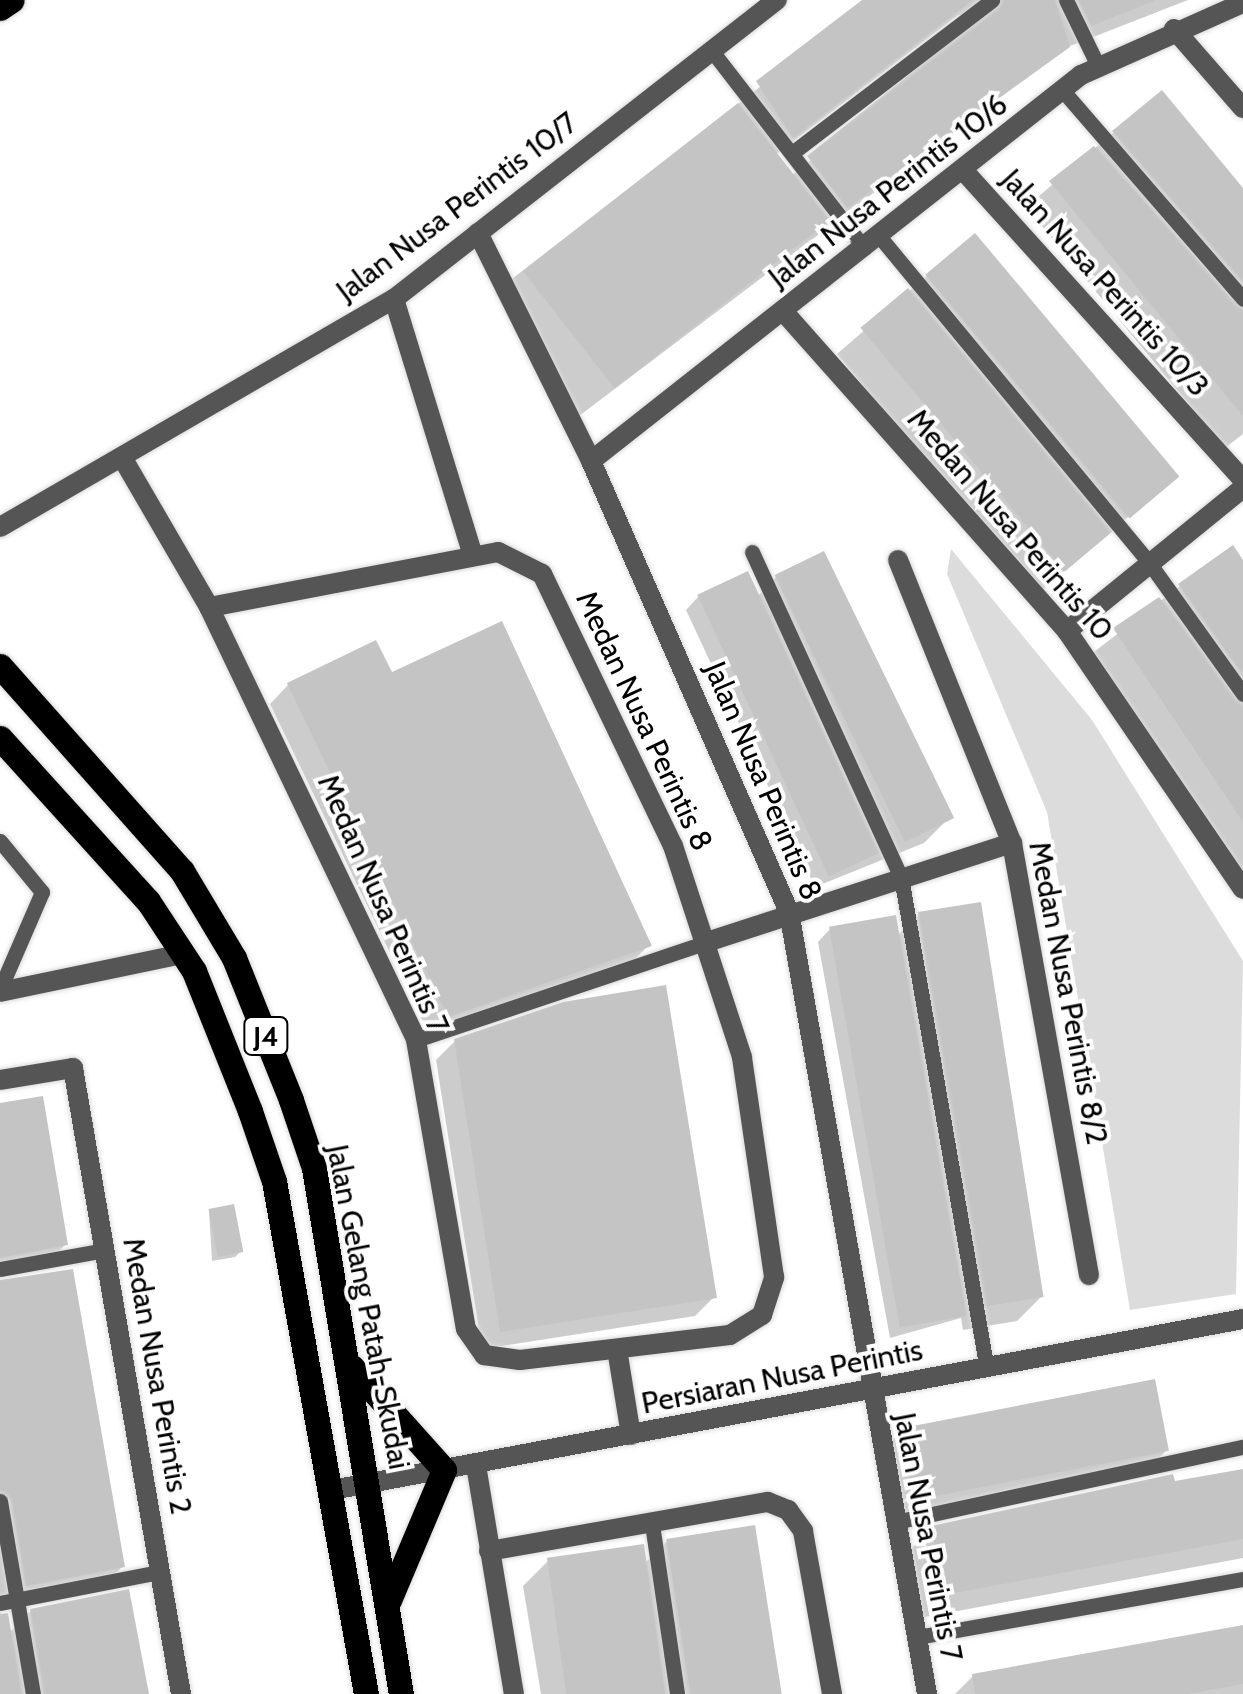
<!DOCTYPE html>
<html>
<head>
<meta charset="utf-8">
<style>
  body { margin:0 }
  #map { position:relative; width:1243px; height:1694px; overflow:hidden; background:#fff; font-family:Cabin,sans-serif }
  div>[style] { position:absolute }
  .green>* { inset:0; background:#dcdcdc }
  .shadow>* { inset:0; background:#0003 }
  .building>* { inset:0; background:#c4c4c4; transform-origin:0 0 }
  .roads { filter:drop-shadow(0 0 2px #dbdbdb) drop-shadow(0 0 2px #dbdbdb) }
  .service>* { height:15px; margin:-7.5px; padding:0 7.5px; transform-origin:7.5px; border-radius:7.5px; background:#555 }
  .minor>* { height:20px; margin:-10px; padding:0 10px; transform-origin:10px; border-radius:10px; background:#555 }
  .tertiary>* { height:20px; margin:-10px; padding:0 10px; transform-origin:10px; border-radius:10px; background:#555 }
  .primary>* { height:25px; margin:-12.5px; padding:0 12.5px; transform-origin:12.5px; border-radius:12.5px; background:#000 }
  span { translate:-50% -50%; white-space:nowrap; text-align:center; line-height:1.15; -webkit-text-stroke:8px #fff; paint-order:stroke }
  .shield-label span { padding:2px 8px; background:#fff; border:2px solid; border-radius:8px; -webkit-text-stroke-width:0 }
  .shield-label { font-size:28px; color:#000; font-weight:700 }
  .street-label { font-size:30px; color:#000 }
</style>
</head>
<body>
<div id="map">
  <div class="green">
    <div style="clip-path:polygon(951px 549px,1092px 720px,1243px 961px,1236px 1294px,1130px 1310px,1047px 812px,947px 574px)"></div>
  </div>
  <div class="shadow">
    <div style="clip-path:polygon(evenodd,872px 0,1188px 0,1065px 48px,575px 419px,495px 292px,872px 0,958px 15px,977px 17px,975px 30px,791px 176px,775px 155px,958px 15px)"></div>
    <div style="clip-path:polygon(1114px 132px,1243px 192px,1243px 434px,1225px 448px,1026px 207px)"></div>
    <div style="clip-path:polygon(927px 276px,1174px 478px,1036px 595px,837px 354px)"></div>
    <div style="clip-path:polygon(1243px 564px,1243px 878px,1090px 655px,1180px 586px)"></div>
    <div style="clip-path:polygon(776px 577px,949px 818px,924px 843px,815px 887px,686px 610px,698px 597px,757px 597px)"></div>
    <div style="clip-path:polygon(391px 675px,649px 945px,630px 964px,429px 1034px,270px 704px,288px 685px)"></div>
    <div style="clip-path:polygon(920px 914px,1042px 1296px,1017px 1321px,963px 1330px,961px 1318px,890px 1338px,818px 942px,830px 929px,897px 936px)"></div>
    <div style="clip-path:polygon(455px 1041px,714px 1297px,695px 1316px,482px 1349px,436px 1060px)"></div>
    <div style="clip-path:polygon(0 1106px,66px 1244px,41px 1269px,0 1277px)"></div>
    <div style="clip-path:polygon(209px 1211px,241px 1251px,235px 1257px,212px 1261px)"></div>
    <div style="clip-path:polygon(0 1283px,123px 1566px,98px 1591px,0 1600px)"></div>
    <div style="clip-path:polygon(901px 1431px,1166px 1451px,1154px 1463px,903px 1514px,889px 1444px)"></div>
    <div style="clip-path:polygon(1243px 1471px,1243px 1558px,920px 1618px,907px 1553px,932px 1528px)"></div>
    <div style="clip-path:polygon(667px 1541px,781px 1694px,541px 1694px,523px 1586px,548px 1561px,644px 1564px)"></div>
    <div style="clip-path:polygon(31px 1611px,146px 1694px,0 1694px,0 1612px,9px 1633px)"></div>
    <div style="clip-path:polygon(1243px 1628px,1243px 1694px,955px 1694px,973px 1676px)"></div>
  </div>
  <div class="building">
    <div style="clip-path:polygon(862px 0,973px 0,793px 138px,756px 81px)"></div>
    <div style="clip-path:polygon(1003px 0,1055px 0,1070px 47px,847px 208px,807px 156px)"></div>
    <div style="clip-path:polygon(1078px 0,1154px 0,1154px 1px,1091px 26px)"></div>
    <div style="clip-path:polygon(1162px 90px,1243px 188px,1243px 282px,1112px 131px)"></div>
    <div style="left:738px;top:103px;width:149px;height:273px;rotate:52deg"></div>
    <div style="clip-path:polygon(1094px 146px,1243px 310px,1243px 416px,1049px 181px)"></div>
    <div style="left:975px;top:233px;width:318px;height:65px;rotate:50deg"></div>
    <div style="left:908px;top:288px;width:318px;height:62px;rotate:50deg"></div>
    <div style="clip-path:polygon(1233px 545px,1243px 560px,1243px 675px,1178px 584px)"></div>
    <div style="left:824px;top:551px;width:297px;height:55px;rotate:64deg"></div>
    <div style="left:748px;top:571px;width:311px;height:56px;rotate:65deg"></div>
    <div style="clip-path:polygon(1159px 597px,1243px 705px,1243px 822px,1113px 628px)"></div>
    <div style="clip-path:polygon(502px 621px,652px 946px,448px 1017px,287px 683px,376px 640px,392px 672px)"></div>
    <div style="left:981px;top:902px;width:400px;height:64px;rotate:81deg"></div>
    <div style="left:896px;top:915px;width:407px;height:68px;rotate:80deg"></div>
    <div style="clip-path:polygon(666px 985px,717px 1298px,500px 1332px,454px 1039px,563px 1002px)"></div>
    <div style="clip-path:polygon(43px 1096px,68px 1245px,0 1258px,0 1103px)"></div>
    <div style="left:234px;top:1204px;width:49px;height:26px;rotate:79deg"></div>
    <div style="clip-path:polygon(73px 1269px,125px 1567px,26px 1586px,11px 1499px,0 1490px,0 1280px)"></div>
    <div style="left:1155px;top:1379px;width:73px;height:260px;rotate:79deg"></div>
    <div style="clip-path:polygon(1243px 1469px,1243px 1539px,944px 1595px,931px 1526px,1173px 1474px,1175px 1481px)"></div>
    <div style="left:755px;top:1525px;width:171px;height:90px;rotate:81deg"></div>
    <div style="left:644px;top:1544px;width:152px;height:98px;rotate:82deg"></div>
    <div style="clip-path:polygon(129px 1589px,149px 1694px,44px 1694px,30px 1609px)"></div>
    <div style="clip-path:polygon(8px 1613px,22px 1694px,0 1694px,0 1614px)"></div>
    <div style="clip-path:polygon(1243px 1625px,1243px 1684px,1187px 1694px,975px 1694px,972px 1674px)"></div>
  </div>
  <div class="roads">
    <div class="service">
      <div style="left:1066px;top:0;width:76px;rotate:64.1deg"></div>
      <div style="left:712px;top:51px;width:249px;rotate:52.3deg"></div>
      <div style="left:1064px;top:92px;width:274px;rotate:49.1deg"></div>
      <div style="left:792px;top:153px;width:252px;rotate:-37.4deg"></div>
      <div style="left:879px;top:236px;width:425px;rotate:50.4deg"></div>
      <div style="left:1150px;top:564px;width:160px;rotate:54.4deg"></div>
      <div style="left:752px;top:552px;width:358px;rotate:65.4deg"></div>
      <div style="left:901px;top:877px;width:499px;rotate:80.1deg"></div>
      <div style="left:0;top:841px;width:66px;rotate:50.5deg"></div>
      <div style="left:42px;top:892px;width:106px;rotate:113.4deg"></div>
      <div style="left:416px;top:1040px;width:304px;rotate:-18.6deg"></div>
      <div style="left:0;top:1269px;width:107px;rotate:-10.3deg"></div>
      <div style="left:0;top:1501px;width:196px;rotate:80.3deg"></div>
      <div style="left:895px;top:1522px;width:356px;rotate:-12.2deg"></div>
      <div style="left:652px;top:1524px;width:172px;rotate:81.6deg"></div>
      <div style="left:0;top:1603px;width:163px;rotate:-11deg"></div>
      <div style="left:917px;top:1637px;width:331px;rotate:-10.1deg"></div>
    </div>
    <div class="minor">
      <div style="left:1174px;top:29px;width:105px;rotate:48.9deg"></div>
      <div style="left:963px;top:170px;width:418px;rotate:47.9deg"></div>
      <div style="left:478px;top:233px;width:254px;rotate:63.6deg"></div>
      <div style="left:591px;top:461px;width:493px;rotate:66.3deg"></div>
      <div style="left:789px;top:912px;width:794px;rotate:79.99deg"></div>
      <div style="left:394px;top:299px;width:269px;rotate:72.9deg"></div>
      <div style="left:783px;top:311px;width:428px;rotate:48.4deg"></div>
      <div style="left:1067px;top:631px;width:312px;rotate:55.7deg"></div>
      <div style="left:123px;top:459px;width:171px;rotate:59.8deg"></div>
      <div style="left:209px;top:607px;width:480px;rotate:64.4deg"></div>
      <div style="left:416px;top:1040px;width:293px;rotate:80.2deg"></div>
      <div style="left:466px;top:1329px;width:32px;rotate:55deg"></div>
      <div style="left:484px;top:1355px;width:36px;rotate:8deg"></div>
      <div style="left:520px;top:1360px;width:211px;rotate:-6.8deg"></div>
      <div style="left:730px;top:1335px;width:38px;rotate:-32deg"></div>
      <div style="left:762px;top:1315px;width:40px;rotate:-72deg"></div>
      <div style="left:774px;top:1277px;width:222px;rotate:-98.3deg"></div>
      <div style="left:742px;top:1057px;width:222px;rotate:-108.1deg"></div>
      <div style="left:673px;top:846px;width:302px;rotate:-115.7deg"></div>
      <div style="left:542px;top:574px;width:49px;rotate:-153.4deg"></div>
      <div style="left:498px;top:552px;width:294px;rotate:169.2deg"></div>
      <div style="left:591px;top:461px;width:624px;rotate:-38.23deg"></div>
      <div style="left:1081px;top:75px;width:177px;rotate:-24deg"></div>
      <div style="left:0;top:527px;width:455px;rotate:-30.1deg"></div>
      <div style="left:394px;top:299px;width:486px;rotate:-38deg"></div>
      <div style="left:898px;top:560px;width:305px;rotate:68.1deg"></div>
      <div style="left:1012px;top:843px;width:439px;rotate:79.9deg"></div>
      <div style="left:1067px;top:631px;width:227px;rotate:-39.1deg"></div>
      <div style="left:704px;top:943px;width:324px;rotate:-18deg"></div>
      <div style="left:0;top:1080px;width:74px;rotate:-9.3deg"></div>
      <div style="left:73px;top:1068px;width:635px;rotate:80.21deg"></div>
      <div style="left:617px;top:1349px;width:87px;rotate:80.8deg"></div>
      <div style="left:476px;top:1465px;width:232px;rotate:80.6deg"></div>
      <div style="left:332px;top:1490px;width:927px;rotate:-10.63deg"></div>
      <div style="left:489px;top:1551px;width:283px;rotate:-10deg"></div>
      <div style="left:768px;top:1502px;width:22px;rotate:22deg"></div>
      <div style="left:788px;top:1510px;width:26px;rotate:54deg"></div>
      <div style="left:803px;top:1531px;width:166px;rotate:79.9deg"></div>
    </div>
    <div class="tertiary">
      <div style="left:0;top:992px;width:186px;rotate:-11.8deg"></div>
    </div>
    <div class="primary">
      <div style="left:0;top:8px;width:14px;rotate:-34deg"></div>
      <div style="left:0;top:666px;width:274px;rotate:48.4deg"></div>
      <div style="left:182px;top:871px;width:101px;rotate:59.1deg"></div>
      <div style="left:234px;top:958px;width:153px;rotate:68.1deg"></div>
      <div style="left:291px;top:1100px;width:72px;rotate:71.3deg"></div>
      <div style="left:314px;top:1168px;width:533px;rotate:80.61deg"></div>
      <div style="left:0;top:738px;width:220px;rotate:47.8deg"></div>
      <div style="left:148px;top:901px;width:84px;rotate:56.7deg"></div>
      <div style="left:194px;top:971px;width:151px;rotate:68.2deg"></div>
      <div style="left:250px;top:1111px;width:74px;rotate:71.1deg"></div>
      <div style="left:274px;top:1181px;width:521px;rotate:79.83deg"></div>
      <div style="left:352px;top:1367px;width:138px;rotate:48.2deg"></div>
      <div style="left:444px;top:1470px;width:141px;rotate:112.9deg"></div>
    </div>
  </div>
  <div class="shield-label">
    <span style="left:266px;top:1036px">J4</span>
  </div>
  <div class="street-label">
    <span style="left:888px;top:191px;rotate:-38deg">Jalan Nusa Perintis 10/6</span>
    <span style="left:457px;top:207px;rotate:-37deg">Jalan Nusa Perintis 10/7</span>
    <span style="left:1105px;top:283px;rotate:48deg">Jalan Nusa Perintis 10/3</span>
    <span style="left:1010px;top:525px;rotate:49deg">Medan Nusa Perintis 10</span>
    <span style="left:644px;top:721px;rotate:65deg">Medan Nusa Perintis 8</span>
    <span style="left:763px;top:781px;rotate:67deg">Jalan Nusa Perintis 8</span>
    <span style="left:383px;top:904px;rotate:66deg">Medan Nusa Perintis 7</span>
    <span style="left:1068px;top:993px;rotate:79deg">Medan Nusa Perintis 8/2</span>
    <span style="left:368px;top:1307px;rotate:79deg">Jalan Gelang Patah-Skudai</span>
    <span style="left:157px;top:1376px;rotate:80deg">Medan Nusa Perintis 2</span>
    <span style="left:782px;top:1377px;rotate:-11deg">Persiaran Nusa Perintis</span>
    <span style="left:928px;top:1537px;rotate:79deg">Jalan Nusa Perintis 7</span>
  </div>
</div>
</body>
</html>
